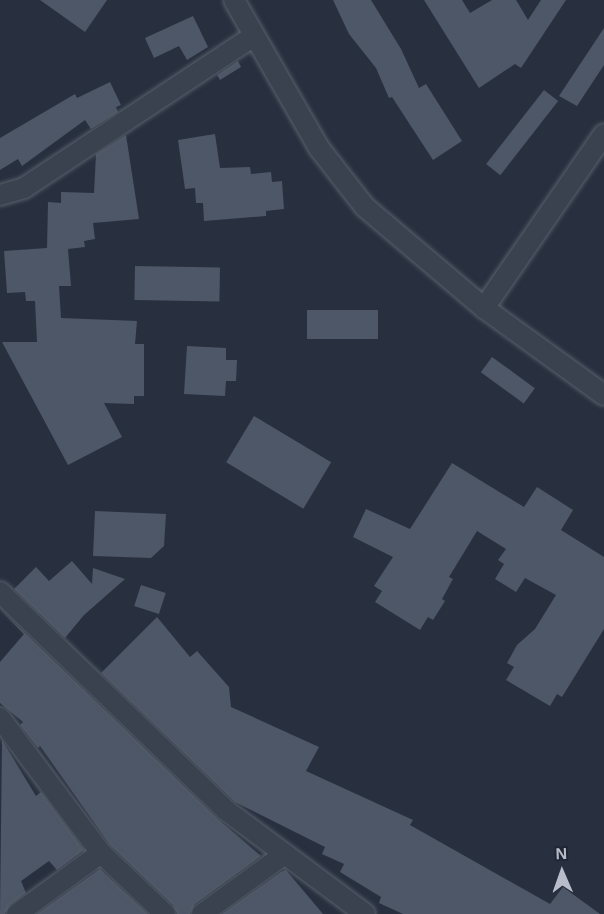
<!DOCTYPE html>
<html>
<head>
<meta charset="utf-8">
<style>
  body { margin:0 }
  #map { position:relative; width:604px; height:914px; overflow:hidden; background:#28303f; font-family:Helvetica,sans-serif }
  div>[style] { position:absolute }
  .building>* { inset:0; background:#4e5767; transform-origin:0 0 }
  .roads { filter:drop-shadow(0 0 2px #59606c) drop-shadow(0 0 2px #59606c) }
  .street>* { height:20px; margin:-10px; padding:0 10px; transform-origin:10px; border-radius:10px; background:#3b424f }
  span { translate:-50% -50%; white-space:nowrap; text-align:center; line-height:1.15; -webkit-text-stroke:5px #202734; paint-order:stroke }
  .north { position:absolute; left:532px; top:842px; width:60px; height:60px; -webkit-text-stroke:4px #202734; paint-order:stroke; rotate:358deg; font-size:16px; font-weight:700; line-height:24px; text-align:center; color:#b8bdc9 }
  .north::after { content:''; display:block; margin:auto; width:21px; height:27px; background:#b8bdc9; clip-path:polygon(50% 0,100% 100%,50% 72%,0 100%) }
</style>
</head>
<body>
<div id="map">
  <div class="building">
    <div style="clip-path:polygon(40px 0,107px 0,85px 32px)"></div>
    <div style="clip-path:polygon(333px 0,371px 0,401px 49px,419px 88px,426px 84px,462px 141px,433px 160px,392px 97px,389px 98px,376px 68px,349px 34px)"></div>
    <div style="clip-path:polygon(424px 0,462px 0,470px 13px,492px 0,516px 0,528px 20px,541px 0,566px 0,521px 68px,515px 64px,479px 88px)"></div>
    <div style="clip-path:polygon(193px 16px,208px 47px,187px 60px,179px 46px,154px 58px,145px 38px)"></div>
    <div style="clip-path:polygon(604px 28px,604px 65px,577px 106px,559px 96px)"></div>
    <div style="clip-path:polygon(238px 61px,241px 67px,220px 80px,217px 75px)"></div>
    <div style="clip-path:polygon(110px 82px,121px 105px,116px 107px,118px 112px,91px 129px,85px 120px,22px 166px,18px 159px,0 170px,0 138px,75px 94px,77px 98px)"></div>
    <div style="left:544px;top:90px;width:18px;height:94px;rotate:38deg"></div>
    <div style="clip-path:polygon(215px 134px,220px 168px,250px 167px,251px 174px,271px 172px,272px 182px,282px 181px,284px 209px,266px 211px,266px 216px,204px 221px,203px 203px,196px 203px,195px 188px,185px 189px,178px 140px)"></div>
    <div style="clip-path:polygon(126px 135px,139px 219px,93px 223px,95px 239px,84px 241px,85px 247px,68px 249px,71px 286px,59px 286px,61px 318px,137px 321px,135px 344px,144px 344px,144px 396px,134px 396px,134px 404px,104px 403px,122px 437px,68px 465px,2px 342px,37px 342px,35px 301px,26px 301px,25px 292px,7px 293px,4px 251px,47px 248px,48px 202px,61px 203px,61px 192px,94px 193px,96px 154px)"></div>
    <div style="left:135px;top:266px;width:85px;height:34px;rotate:1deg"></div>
    <div style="left:378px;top:310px;width:29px;height:71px;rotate:90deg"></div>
    <div style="clip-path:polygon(187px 346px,226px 348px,226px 360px,237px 360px,236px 381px,226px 381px,225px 396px,184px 394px)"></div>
    <div style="left:492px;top:357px;width:53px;height:19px;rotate:36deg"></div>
    <div style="left:254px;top:416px;width:90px;height:54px;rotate:31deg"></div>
    <div style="clip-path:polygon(452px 463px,524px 507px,537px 487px,573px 510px,561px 530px,604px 557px,604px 629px,562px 697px,557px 694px,550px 706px,506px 680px,514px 667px,507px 663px,517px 645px,535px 629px,556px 595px,525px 578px,516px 592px,495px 579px,504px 564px,498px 560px,506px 549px,477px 531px,449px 577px,453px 579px,442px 599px,445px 601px,433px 620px,428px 617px,420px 630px,375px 602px,382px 591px,374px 586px,393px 557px,353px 537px,366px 509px,410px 529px)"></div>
    <div style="clip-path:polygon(95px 511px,166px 514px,164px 546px,151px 558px,93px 556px)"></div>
    <div style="clip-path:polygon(72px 561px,92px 584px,93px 568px,125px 579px,84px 615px,65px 638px,14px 589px,36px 567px,49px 581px)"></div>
    <div style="left:141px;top:585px;width:26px;height:22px;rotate:18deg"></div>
    <div style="clip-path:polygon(0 609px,219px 820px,261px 856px,195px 904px,190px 914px,177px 914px,173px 905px,110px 845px,40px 746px,38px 748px,20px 725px,23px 722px,0 703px,0 662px,24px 634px)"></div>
    <div style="clip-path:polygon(157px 617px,190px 657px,197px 651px,229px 687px,231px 707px,319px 747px,306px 771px,413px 820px,410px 825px,550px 904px,563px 887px,600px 914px,403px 914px,379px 903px,381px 897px,340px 872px,344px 864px,322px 854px,325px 847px,235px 802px,101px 673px)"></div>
    <div style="clip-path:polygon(2px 740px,36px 796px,41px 792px,84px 850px,57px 870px,49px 861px,21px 881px,26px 893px,10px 905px,5px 914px,0 914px)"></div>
    <div style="clip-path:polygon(100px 869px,148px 914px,37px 914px)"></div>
    <div style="clip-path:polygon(286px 870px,323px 914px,222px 914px,281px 872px)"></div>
  </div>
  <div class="roads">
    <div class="street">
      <div style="left:234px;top:0;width:171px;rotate:60.1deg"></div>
      <div style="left:319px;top:148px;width:75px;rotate:52.1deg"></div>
      <div style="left:365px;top:207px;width:156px;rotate:40.3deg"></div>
      <div style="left:484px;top:308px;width:148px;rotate:35.9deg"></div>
      <div style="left:0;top:195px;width:25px;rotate:-16deg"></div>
      <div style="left:24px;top:188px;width:273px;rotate:-33.5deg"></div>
      <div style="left:484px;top:308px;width:211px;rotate:-55.4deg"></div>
      <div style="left:0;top:592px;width:315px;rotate:44deg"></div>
      <div style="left:227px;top:811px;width:172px;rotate:36.7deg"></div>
      <div style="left:0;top:718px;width:169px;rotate:53.2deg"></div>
      <div style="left:101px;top:853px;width:88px;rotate:43.6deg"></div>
      <div style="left:17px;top:914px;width:104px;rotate:-36deg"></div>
      <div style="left:202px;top:914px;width:102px;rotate:-35.9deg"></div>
    </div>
  </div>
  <div class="north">N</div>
</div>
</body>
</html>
